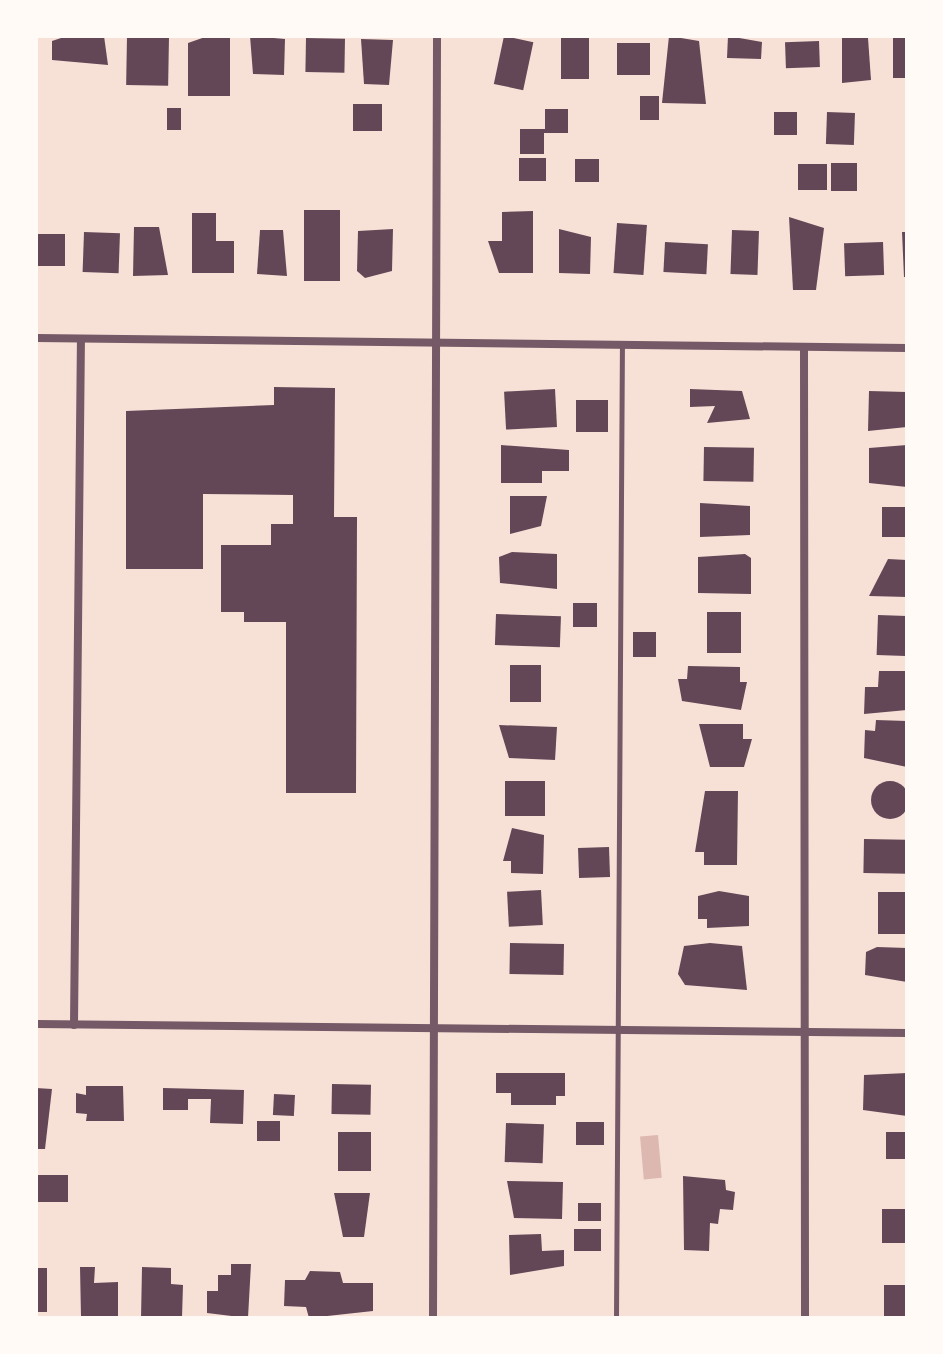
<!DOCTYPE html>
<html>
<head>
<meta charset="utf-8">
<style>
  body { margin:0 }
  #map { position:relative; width:943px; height:1354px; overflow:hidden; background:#f7e1d7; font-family:Commissioner,sans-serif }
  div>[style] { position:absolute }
  .water>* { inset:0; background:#dcb8b0; transform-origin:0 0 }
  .building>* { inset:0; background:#644757; transform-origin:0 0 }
  .round { border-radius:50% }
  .service>* { height:5px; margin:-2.5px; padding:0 2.5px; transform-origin:2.5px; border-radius:2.5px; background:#755966 }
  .minor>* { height:8px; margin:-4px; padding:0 4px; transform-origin:4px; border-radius:4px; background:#755966 }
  span { translate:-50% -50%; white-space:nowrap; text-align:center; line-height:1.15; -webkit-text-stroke:8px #fffaf5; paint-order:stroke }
  .frame { position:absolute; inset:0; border:38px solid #fffaf5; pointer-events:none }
</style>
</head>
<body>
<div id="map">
  <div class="water">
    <div style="left:658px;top:1135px;width:43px;height:18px;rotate:85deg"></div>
  </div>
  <div class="building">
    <div style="clip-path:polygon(67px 36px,104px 36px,108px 65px,52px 60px,52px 41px)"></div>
    <div style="left:127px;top:36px;width:42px;height:49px;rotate:1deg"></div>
    <div style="clip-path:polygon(208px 36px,230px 36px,230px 96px,188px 96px,188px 43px)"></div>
    <div style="clip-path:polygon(250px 36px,285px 39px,284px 75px,253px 74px)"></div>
    <div style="left:504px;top:36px;width:30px;height:49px;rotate:12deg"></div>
    <div style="left:561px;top:36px;width:28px;height:43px"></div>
    <div style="clip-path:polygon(669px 36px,699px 41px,706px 104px,662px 103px)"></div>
    <div style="clip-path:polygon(728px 36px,762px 42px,761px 59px,727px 58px)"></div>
    <div style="left:306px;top:38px;width:39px;height:34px;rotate:1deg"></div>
    <div style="clip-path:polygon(842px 38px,868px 38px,871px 80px,842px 83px)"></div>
    <div style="left:893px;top:38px;width:14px;height:40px"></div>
    <div style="clip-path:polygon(361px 39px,393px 40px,389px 85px,364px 84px)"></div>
    <div style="left:819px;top:41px;width:26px;height:34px;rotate:88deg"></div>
    <div style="left:617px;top:43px;width:33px;height:32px"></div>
    <div style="left:659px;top:96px;width:24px;height:19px;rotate:90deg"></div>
    <div style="left:353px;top:104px;width:29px;height:27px"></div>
    <div style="left:167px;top:108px;width:14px;height:22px"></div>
    <div style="clip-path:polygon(545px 109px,568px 109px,568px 133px,544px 133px,544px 154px,520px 154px,520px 129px,545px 129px)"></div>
    <div style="left:797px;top:112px;width:23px;height:23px;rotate:90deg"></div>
    <div style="left:827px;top:112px;width:28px;height:32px;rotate:2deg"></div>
    <div style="left:519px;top:158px;width:27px;height:23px"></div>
    <div style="left:575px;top:159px;width:24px;height:23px"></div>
    <div style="left:831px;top:163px;width:26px;height:28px"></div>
    <div style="left:798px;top:164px;width:29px;height:26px"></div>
    <div style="left:304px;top:210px;width:36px;height:71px"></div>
    <div style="clip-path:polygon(533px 211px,533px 273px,499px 273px,488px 241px,502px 241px,502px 212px)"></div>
    <div style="clip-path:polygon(192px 213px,216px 213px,216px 241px,234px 241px,234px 273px,192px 273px)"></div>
    <div style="clip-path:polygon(789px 217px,824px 228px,816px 290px,793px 290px)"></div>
    <div style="left:617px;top:223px;width:30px;height:50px;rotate:4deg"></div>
    <div style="clip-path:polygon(134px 227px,159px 227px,168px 275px,133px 276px)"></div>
    <div style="clip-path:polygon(393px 229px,392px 271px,365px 278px,357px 271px,358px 231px)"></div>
    <div style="clip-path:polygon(559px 229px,591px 237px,590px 274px,559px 273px)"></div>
    <div style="clip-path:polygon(260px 230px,283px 230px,287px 276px,257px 274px)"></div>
    <div style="left:732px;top:230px;width:27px;height:44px;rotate:2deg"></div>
    <div style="left:84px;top:232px;width:36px;height:40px;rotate:2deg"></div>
    <div style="clip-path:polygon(902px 232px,907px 232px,907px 277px,904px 277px)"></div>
    <div style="left:36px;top:234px;width:29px;height:32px"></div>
    <div style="left:665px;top:242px;width:43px;height:30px;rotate:3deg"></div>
    <div style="left:883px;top:242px;width:33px;height:39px;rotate:88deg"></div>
    <div style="clip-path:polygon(274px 387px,335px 388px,334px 517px,357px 517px,356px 793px,286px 793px,286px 622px,244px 622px,244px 612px,221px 612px,221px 545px,271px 545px,271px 524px,293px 524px,293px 495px,203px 494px,203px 569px,126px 569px,126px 411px,274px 405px)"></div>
    <div style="left:555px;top:389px;width:38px;height:51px;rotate:87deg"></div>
    <div style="clip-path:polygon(690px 389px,742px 391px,750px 419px,707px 423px,715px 406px,690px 407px)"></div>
    <div style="clip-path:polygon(869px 391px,907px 392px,907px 427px,868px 431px)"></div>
    <div style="left:576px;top:400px;width:32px;height:32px"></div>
    <div style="clip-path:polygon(501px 445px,569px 450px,569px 471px,542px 471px,542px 483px,501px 483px)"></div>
    <div style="clip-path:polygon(907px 445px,907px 487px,869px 483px,869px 448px)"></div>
    <div style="left:704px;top:447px;width:50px;height:34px;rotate:1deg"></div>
    <div style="clip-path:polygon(510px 496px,547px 496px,541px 526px,510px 534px)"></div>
    <div style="clip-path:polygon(700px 503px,750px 506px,750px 535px,700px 537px)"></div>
    <div style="left:882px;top:507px;width:25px;height:30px"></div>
    <div style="clip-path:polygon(512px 552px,557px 554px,557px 589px,500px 583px,499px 557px)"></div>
    <div style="clip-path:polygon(745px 554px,751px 558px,751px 594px,698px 593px,698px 557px)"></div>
    <div style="clip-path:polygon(888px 559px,907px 560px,907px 597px,869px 596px)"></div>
    <div style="left:573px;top:603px;width:24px;height:24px"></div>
    <div style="left:707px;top:612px;width:34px;height:41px"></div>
    <div style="left:496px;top:614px;width:65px;height:31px;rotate:2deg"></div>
    <div style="left:878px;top:615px;width:29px;height:40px;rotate:2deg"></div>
    <div style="left:633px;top:632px;width:23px;height:25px"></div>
    <div style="left:510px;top:665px;width:31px;height:37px"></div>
    <div style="clip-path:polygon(688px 666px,740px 667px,740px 682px,747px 682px,741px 710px,682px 701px,678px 679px,687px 679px)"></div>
    <div style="clip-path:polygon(879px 671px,907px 671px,907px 710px,864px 714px,865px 687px,878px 687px)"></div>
    <div style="clip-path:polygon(876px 720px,907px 721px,907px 767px,864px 758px,865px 730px,875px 731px)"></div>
    <div style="clip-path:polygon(699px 724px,743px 724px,743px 739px,752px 739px,744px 767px,710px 767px)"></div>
    <div style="clip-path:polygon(499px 725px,557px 727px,555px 760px,509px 758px)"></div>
    <div style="left:545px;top:781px;width:35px;height:40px;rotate:90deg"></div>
    <div class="round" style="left:871px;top:781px;width:38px;height:38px"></div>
    <div style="clip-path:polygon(705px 791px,738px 791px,737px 865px,704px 865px,704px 852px,695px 852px)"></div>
    <div style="clip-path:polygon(512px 828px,544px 835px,543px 874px,511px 873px,511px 861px,503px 861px)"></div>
    <div style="left:864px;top:839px;width:43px;height:34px;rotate:1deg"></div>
    <div style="left:609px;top:847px;width:30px;height:31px;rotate:88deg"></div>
    <div style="left:541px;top:890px;width:35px;height:34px;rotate:87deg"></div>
    <div style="clip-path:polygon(719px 891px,749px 896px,749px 926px,707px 928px,707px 919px,698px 919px,698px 896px)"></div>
    <div style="left:878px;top:892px;width:29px;height:42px"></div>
    <div style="left:510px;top:943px;width:54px;height:31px;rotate:1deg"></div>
    <div style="clip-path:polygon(710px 943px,742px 946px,747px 990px,685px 985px,678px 974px,684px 946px)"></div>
    <div style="clip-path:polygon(877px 947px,907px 948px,907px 982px,865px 975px,866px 952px)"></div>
    <div style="clip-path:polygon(496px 1073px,565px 1073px,565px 1096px,556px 1096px,556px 1105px,511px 1105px,511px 1093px,496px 1093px)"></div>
    <div style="clip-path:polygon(907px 1073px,907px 1116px,863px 1110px,864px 1075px)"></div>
    <div style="left:332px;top:1084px;width:39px;height:30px;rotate:1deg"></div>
    <div style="clip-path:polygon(86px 1086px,123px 1086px,124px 1121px,86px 1121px,87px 1114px,76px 1113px,76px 1093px,86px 1095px)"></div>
    <div style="clip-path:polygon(36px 1088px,52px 1089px,45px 1149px,36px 1149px)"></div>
    <div style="clip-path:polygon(163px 1088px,244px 1090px,243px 1124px,210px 1123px,211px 1099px,188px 1099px,188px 1110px,163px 1110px)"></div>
    <div style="left:274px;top:1094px;width:21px;height:21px;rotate:3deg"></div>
    <div style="left:280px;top:1121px;width:20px;height:23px;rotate:90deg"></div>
    <div style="left:576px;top:1122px;width:28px;height:23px"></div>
    <div style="left:506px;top:1123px;width:38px;height:39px;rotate:2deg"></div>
    <div style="left:338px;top:1132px;width:33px;height:39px"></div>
    <div style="left:886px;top:1132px;width:21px;height:27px"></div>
    <div style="left:36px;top:1175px;width:32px;height:27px"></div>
    <div style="clip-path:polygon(683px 1176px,725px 1180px,726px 1190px,735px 1192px,733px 1210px,720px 1209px,718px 1224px,710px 1223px,709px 1251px,684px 1250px)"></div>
    <div style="clip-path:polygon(507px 1181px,563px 1182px,562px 1219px,514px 1218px)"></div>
    <div style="clip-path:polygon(334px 1193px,370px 1193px,364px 1237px,343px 1237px)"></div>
    <div style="left:601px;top:1203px;width:18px;height:23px;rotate:90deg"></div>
    <div style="left:882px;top:1209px;width:25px;height:34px"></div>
    <div style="left:574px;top:1229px;width:27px;height:22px"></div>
    <div style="clip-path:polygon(541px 1234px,542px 1251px,564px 1250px,564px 1266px,510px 1275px,509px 1235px)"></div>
    <div style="clip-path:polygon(231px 1264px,251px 1264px,248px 1318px,207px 1313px,207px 1291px,218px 1291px,218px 1275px,231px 1275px)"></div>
    <div style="clip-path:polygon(80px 1267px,95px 1267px,94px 1283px,118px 1282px,118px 1317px,81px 1317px)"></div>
    <div style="clip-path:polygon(142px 1267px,171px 1268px,171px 1284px,183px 1285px,182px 1318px,141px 1318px)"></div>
    <div style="left:36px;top:1268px;width:11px;height:44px"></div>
    <div style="clip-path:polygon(310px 1271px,340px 1272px,343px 1283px,373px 1283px,373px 1311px,309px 1318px,306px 1307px,284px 1306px,285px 1280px,305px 1280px)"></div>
    <div style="left:884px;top:1285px;width:23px;height:33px"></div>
  </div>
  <div class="service">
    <div style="left:616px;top:1318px;width:973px;rotate:-89.65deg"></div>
  </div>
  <div class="minor">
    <div style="left:36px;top:338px;width:871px;rotate:0.66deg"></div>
    <div style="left:804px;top:348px;width:970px;rotate:89.94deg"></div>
    <div style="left:36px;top:1024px;width:871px;rotate:0.59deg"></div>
    <div style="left:74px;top:1025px;width:686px;rotate:-89.42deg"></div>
    <div style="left:433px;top:1318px;width:1282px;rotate:-89.82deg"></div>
  </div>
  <div class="frame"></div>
</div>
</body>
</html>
